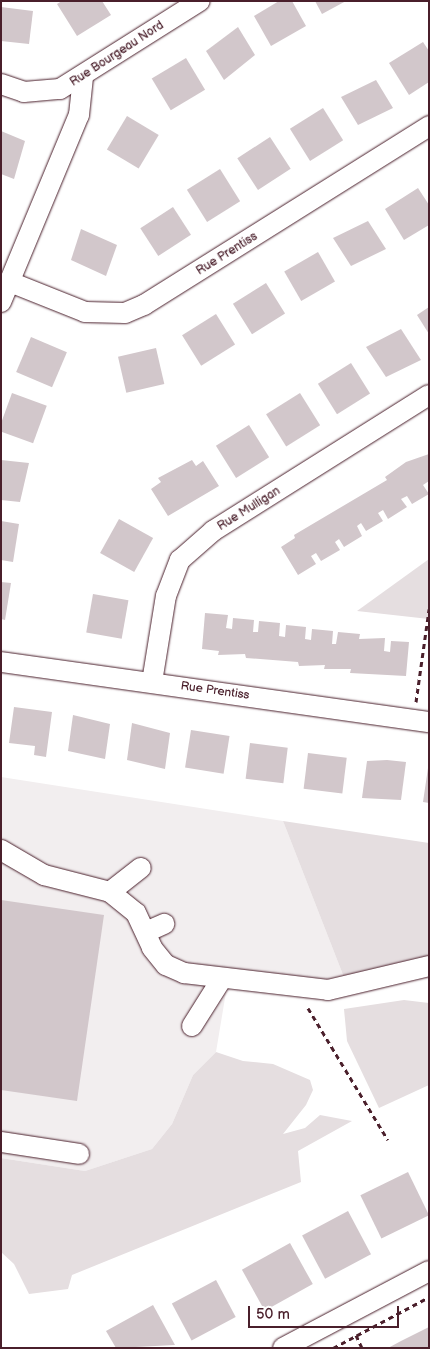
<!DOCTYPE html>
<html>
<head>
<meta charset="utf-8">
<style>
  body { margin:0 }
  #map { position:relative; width:430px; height:1349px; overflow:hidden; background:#fff; font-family:"Balsamiq Sans",sans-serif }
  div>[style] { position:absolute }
  .built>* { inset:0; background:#f2eeef }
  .green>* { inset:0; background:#e5dee0 }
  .building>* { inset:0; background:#d2c7cb; transform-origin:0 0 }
  .path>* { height:3px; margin-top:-1.5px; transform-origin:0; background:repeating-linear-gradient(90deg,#4a1f2b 0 5px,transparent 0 9px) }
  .roads { filter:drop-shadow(0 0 1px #4a1f2b) drop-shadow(0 0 1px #4a1f2b) }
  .minor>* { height:20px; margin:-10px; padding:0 10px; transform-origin:10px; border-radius:10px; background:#fff }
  span { translate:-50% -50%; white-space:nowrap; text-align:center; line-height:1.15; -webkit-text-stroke:5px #fff; paint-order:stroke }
  .street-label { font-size:12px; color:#4a1f2b }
  .frame { position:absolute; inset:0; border:2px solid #4a1f2b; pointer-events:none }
  .scale { position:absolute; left:248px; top:1306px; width:151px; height:22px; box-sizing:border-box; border:2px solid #4a1f2b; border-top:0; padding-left:6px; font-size:15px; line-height:18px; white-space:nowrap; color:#4a1f2b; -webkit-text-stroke:4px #fff; paint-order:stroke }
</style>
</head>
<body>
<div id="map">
  <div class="built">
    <div style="clip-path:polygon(1px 777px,283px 821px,345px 980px,308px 984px,228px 980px,216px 1052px,193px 1075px,172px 1124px,152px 1149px,85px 1171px,1px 1158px)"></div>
  </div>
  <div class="green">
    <div style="clip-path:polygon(429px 559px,429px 619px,357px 611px)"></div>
    <div style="clip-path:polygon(283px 821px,429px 843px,429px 957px,345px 980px)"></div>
    <div style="clip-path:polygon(404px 1000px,429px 1003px,429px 1085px,379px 1108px,347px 1041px,344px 1009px)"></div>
    <div style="clip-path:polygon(216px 1052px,243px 1061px,273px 1064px,310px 1080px,313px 1090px,306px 1105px,283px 1134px,305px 1128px,320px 1115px,352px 1121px,298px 1151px,301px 1182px,72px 1275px,68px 1289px,29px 1294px,14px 1264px,1px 1252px,1px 1158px,85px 1171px,152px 1149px,172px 1124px,193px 1075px)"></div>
  </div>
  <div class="building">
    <div style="clip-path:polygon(62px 1px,102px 1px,111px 15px,77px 36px,57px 4px)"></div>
    <div style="clip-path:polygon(279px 1px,292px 1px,306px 26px,271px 46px,254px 16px)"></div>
    <div style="clip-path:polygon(315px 1px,346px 1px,322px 14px)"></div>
    <div style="clip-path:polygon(1px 7px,33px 11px,29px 44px,1px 41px)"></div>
    <div style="clip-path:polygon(238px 27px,255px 55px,224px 80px,206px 51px)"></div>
    <div style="clip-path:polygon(423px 42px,429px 51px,429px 82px,409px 95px,389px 63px)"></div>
    <div style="left:186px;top:58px;width:37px;height:40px;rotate:59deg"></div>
    <div style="clip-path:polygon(376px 80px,393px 108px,358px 125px,341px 97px)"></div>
    <div style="left:323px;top:108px;width:38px;height:39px;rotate:58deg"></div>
    <div style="left:127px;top:116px;width:37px;height:39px;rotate:31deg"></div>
    <div style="clip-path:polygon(1px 131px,25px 141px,14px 179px,1px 174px)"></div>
    <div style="left:270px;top:137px;width:38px;height:39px;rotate:57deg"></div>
    <div style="left:220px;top:169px;width:38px;height:39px;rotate:58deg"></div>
    <div style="clip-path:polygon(418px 188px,429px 205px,429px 225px,404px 240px,385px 209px)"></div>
    <div style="left:173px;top:207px;width:33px;height:39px;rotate:57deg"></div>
    <div style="clip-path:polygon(368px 221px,386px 249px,351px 266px,333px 238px)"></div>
    <div style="clip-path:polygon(81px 229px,117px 245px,106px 276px,71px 260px)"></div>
    <div style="left:318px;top:252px;width:34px;height:39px;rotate:60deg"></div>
    <div style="left:266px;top:283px;width:36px;height:39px;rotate:58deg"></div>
    <div style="clip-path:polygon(429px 307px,429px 334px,417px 315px)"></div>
    <div style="left:216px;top:314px;width:36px;height:40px;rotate:58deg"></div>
    <div style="clip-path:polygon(401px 329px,421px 360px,386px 377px,366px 347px)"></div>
    <div style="left:31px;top:337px;width:39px;height:38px;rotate:23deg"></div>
    <div style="left:156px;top:348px;width:37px;height:39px;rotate:77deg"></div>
    <div style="left:351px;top:363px;width:36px;height:39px;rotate:58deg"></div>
    <div style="left:12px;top:393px;width:37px;height:40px;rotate:20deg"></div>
    <div style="left:300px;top:393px;width:38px;height:40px;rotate:58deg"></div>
    <div style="left:249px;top:425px;width:38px;height:39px;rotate:58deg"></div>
    <div style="clip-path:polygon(429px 454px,429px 481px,423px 485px,429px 494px,412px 504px,407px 496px,401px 499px,407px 507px,388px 519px,383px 510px,378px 513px,383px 521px,366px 531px,361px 523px,357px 526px,362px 536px,344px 547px,339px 539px,335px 542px,340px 550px,321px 561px,316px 553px,311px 556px,316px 564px,298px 575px,281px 547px,295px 538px,294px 535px,387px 480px,385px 477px,406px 462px)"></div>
    <div style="clip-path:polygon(1px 460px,29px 463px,20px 502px,1px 500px)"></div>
    <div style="clip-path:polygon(192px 460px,196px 466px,203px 461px,219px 486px,168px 516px,151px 489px,161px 482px,158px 478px)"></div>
    <div style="left:119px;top:519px;width:39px;height:39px;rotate:29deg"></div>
    <div style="clip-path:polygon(1px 521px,19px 524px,13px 562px,1px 560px)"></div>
    <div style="clip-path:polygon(1px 582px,11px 583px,5px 620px,1px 619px)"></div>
    <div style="left:93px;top:594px;width:36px;height:39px;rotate:10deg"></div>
    <div style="clip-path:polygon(205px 613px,228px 615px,226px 628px,232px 629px,233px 618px,254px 620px,253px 632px,258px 632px,259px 621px,280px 623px,279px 636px,285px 637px,286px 625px,306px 627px,305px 639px,311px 640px,312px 629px,333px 631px,332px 644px,336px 644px,338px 632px,360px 634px,359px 639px,385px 638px,384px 651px,390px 652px,391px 641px,409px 642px,406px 676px,350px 673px,351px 669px,324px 669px,325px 665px,299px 666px,298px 662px,246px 658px,245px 654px,218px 655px,219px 651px,202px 649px)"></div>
    <div style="clip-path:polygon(14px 707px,52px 712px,46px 757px,34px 755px,35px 746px,9px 743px)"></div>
    <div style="clip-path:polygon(73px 715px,110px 724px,105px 759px,68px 751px)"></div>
    <div style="clip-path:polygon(132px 723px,170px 733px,165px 769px,127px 760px)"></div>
    <div style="left:191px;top:730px;width:39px;height:38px;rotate:9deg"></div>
    <div style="left:250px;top:743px;width:38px;height:36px;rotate:7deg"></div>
    <div style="left:308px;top:753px;width:39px;height:36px;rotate:7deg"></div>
    <div style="clip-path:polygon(387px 760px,406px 762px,401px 800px,362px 798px,367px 761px)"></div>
    <div style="clip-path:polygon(428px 768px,429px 768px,429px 803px,423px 802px)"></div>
    <div style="clip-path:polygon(1px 900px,104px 915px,77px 1101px,1px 1090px)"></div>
    <div style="left:408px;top:1172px;width:48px;height:53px;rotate:64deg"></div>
    <div style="left:348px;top:1211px;width:49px;height:52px;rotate:62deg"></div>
    <div style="left:290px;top:1243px;width:47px;height:55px;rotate:61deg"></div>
    <div style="left:216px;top:1280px;width:42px;height:50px;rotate:62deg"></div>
    <div style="clip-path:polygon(153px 1305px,175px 1345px,116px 1348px,106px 1331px)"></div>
    <div style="clip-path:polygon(429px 1327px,429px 1348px,388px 1348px,401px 1341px)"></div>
  </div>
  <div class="path">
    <div style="left:416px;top:702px;width:94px;rotate:-82deg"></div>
    <div style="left:308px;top:1008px;width:154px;rotate:58.8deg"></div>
    <div style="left:356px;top:1335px;width:14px;rotate:65deg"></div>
    <div style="left:333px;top:1348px;width:109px;rotate:-28deg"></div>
  </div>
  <div class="roads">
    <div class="minor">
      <div style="left:1px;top:84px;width:24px;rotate:19deg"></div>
      <div style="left:24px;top:92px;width:36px;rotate:-5deg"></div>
      <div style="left:60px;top:89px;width:165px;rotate:-32.2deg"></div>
      <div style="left:10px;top:282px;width:81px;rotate:21.8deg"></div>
      <div style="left:85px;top:312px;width:40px;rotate:1.4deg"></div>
      <div style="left:125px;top:313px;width:21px;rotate:-23deg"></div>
      <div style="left:144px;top:305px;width:337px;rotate:-32.1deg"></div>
      <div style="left:1px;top:302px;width:203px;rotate:-67.4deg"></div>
      <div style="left:79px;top:115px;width:37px;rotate:-84deg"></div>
      <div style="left:1px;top:662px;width:432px;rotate:8deg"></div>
      <div style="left:152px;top:682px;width:87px;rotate:-80.8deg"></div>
      <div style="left:166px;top:596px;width:39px;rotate:-69deg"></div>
      <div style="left:180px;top:560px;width:44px;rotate:-41.3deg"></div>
      <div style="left:213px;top:531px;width:255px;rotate:-32.2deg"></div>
      <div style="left:1px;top:850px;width:50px;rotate:30.2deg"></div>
      <div style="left:44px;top:875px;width:68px;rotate:14.4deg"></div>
      <div style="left:110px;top:892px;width:33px;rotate:39deg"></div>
      <div style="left:136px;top:913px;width:38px;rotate:65deg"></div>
      <div style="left:152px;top:948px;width:22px;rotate:51deg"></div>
      <div style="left:166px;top:965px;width:20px;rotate:24deg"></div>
      <div style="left:184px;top:973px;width:145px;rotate:6.7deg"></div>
      <div style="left:328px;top:990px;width:104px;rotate:-13.4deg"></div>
      <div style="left:110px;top:892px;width:39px;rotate:-38deg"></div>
      <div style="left:146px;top:932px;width:20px;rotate:-24deg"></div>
      <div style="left:192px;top:1026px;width:54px;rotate:-57.8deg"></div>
      <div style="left:1px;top:1142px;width:79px;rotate:8.7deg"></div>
      <div style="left:283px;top:1348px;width:165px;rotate:-27.8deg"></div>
    </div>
  </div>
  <div class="street-label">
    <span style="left:117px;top:54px;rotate:-33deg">Rue Bourgeau Nord</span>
    <span style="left:227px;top:254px;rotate:-32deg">Rue Prentiss</span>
    <span style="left:249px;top:509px;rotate:-32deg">Rue Mulligan</span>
    <span style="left:215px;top:691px;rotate:8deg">Rue Prentiss</span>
  </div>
  <div class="frame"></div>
  <div class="scale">50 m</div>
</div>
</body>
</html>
